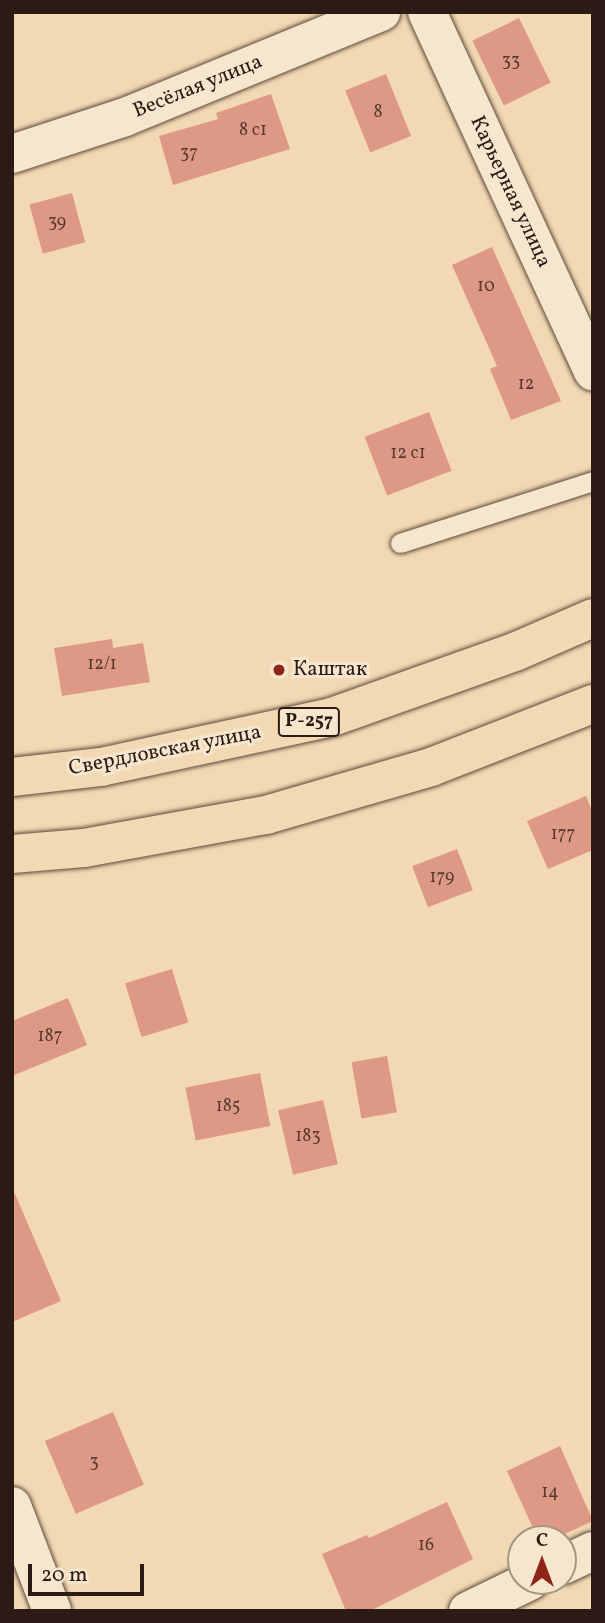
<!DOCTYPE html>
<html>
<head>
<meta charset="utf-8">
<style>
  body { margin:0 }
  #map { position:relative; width:605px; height:1623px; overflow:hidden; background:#f3d9b3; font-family:Vollkorn,serif }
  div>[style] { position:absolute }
  .building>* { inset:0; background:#de9886; transform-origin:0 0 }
  .roads { filter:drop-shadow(0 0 2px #5d4a3c) drop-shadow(0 0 2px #5d4a3c) }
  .service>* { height:19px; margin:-9.5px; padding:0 9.5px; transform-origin:9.5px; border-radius:9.5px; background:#f7e6ce }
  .minor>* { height:38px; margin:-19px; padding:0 19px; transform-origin:19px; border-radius:19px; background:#f7e6ce }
  .trunk>* { height:38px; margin:-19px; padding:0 19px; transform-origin:19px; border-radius:19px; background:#f3d9b3 }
  .dots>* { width:19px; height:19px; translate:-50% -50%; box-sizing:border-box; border:4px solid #f7e6ce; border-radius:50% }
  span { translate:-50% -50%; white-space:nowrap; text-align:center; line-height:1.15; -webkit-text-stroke:6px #f7e6ce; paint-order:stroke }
  .number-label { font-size:18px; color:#583a30 }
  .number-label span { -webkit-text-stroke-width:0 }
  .shield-label span { padding:2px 5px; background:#f7e6ce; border:2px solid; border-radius:5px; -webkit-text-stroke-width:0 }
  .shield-label { font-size:19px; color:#2b1b14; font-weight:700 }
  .street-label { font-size:21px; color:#2b1b14 }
  .poi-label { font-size:21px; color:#2b1b14 }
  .left { translate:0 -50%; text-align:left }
  .frame { position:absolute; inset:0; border:14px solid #2b1b14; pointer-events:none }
  .north { position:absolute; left:507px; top:1525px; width:70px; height:70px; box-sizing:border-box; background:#f7e6ce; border:2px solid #a59584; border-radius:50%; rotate:0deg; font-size:19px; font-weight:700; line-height:28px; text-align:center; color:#2b1b14 }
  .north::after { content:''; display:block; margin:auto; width:24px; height:32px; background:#8f2418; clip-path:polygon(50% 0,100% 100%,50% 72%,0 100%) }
  .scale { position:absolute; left:28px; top:1564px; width:116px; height:32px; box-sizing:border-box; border:4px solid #2b1b14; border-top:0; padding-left:9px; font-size:21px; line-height:24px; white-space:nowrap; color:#2b1b14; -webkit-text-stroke:5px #f7e6ce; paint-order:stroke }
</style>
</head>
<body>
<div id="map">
  <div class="building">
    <div style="left:519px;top:18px;width:72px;height:52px;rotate:64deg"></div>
    <div style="left:386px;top:74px;width:67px;height:44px;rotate:68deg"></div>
    <div style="clip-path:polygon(271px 94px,290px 149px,173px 185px,159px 136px,218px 119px,216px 113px)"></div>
    <div style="left:72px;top:193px;width:51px;height:44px;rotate:75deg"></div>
    <div style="clip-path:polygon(492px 247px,561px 401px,511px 420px,490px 369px,497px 366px,452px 265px)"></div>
    <div style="left:429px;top:412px;width:63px;height:69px;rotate:69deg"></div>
    <div style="clip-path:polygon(112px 639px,113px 648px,143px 643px,150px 682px,62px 696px,54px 648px)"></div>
    <div style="clip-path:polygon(586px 796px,593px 813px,593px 850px,548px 869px,527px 821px)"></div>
    <div style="left:457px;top:849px;width:44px;height:48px;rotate:69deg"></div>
    <div style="left:172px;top:969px;width:56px;height:49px;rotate:73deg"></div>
    <div style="clip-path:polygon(68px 998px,87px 1045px,12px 1076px,12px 1021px)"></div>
    <div style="left:387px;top:1056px;width:57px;height:36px;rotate:80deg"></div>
    <div style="left:260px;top:1073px;width:54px;height:76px;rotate:79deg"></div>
    <div style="left:323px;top:1100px;width:66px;height:46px;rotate:77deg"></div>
    <div style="clip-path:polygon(12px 1187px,61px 1301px,12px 1322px)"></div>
    <div style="left:113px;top:1412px;width:79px;height:74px;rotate:67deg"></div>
    <div style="clip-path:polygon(560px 1446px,593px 1521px,554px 1539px,538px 1539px,507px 1471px)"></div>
    <div style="clip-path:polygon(447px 1502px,473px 1559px,370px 1611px,346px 1611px,322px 1554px,367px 1535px,369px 1538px)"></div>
  </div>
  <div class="roads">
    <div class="service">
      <div style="left:400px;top:543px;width:203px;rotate:-17.8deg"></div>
    </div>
    <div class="minor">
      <div style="left:427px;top:12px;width:396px;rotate:65.2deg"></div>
      <div style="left:12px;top:154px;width:119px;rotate:-18.1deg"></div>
      <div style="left:125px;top:117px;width:277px;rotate:-22.3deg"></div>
      <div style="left:12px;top:1506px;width:112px;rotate:69.1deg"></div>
      <div style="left:563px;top:1565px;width:33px;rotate:-25deg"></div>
      <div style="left:468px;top:1611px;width:69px;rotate:-25.8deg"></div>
    </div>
    <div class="trunk">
      <div style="left:12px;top:777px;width:90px;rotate:-6.4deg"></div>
      <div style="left:101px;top:767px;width:236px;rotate:-12.2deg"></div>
      <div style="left:332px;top:717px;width:196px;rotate:-19.6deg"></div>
      <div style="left:517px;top:651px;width:83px;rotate:-23.5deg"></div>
      <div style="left:12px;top:854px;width:72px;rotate:-4.8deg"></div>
      <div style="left:84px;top:848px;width:185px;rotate:-10.3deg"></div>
      <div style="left:266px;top:815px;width:172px;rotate:-16.2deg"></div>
      <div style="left:431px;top:767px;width:174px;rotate:-21.3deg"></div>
    </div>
  </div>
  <div class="dots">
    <div style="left:279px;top:670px;background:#8f2418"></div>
  </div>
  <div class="number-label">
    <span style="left:511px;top:62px">33</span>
    <span style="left:378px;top:113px">8</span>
    <span style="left:253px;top:131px">8 с1</span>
    <span style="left:189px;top:154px">37</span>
    <span style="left:57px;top:223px">39</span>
    <span style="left:486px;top:287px">10</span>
    <span style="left:526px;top:385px">12</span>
    <span style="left:408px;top:454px">12 с1</span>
    <span style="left:102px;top:665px">12/1</span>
    <span style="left:563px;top:835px">177</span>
    <span style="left:442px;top:878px">179</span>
    <span style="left:50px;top:1037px">187</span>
    <span style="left:228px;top:1107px">185</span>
    <span style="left:308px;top:1137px">183</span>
    <span style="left:94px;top:1463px">3</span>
    <span style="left:550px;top:1493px">14</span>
    <span style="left:426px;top:1546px">16</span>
  </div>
  <div class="shield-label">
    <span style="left:309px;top:722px">Р-257</span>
  </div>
  <div class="street-label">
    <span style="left:198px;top:87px;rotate:-22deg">Весёлая улица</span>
    <span style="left:510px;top:192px;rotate:65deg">Карьерная улица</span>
    <span style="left:165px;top:751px;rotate:-11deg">Свердловская улица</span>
  </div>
  <div class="poi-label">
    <span class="left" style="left:293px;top:670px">Каштак</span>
  </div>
  <div class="frame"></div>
  <div class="north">С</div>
  <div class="scale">20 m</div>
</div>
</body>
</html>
